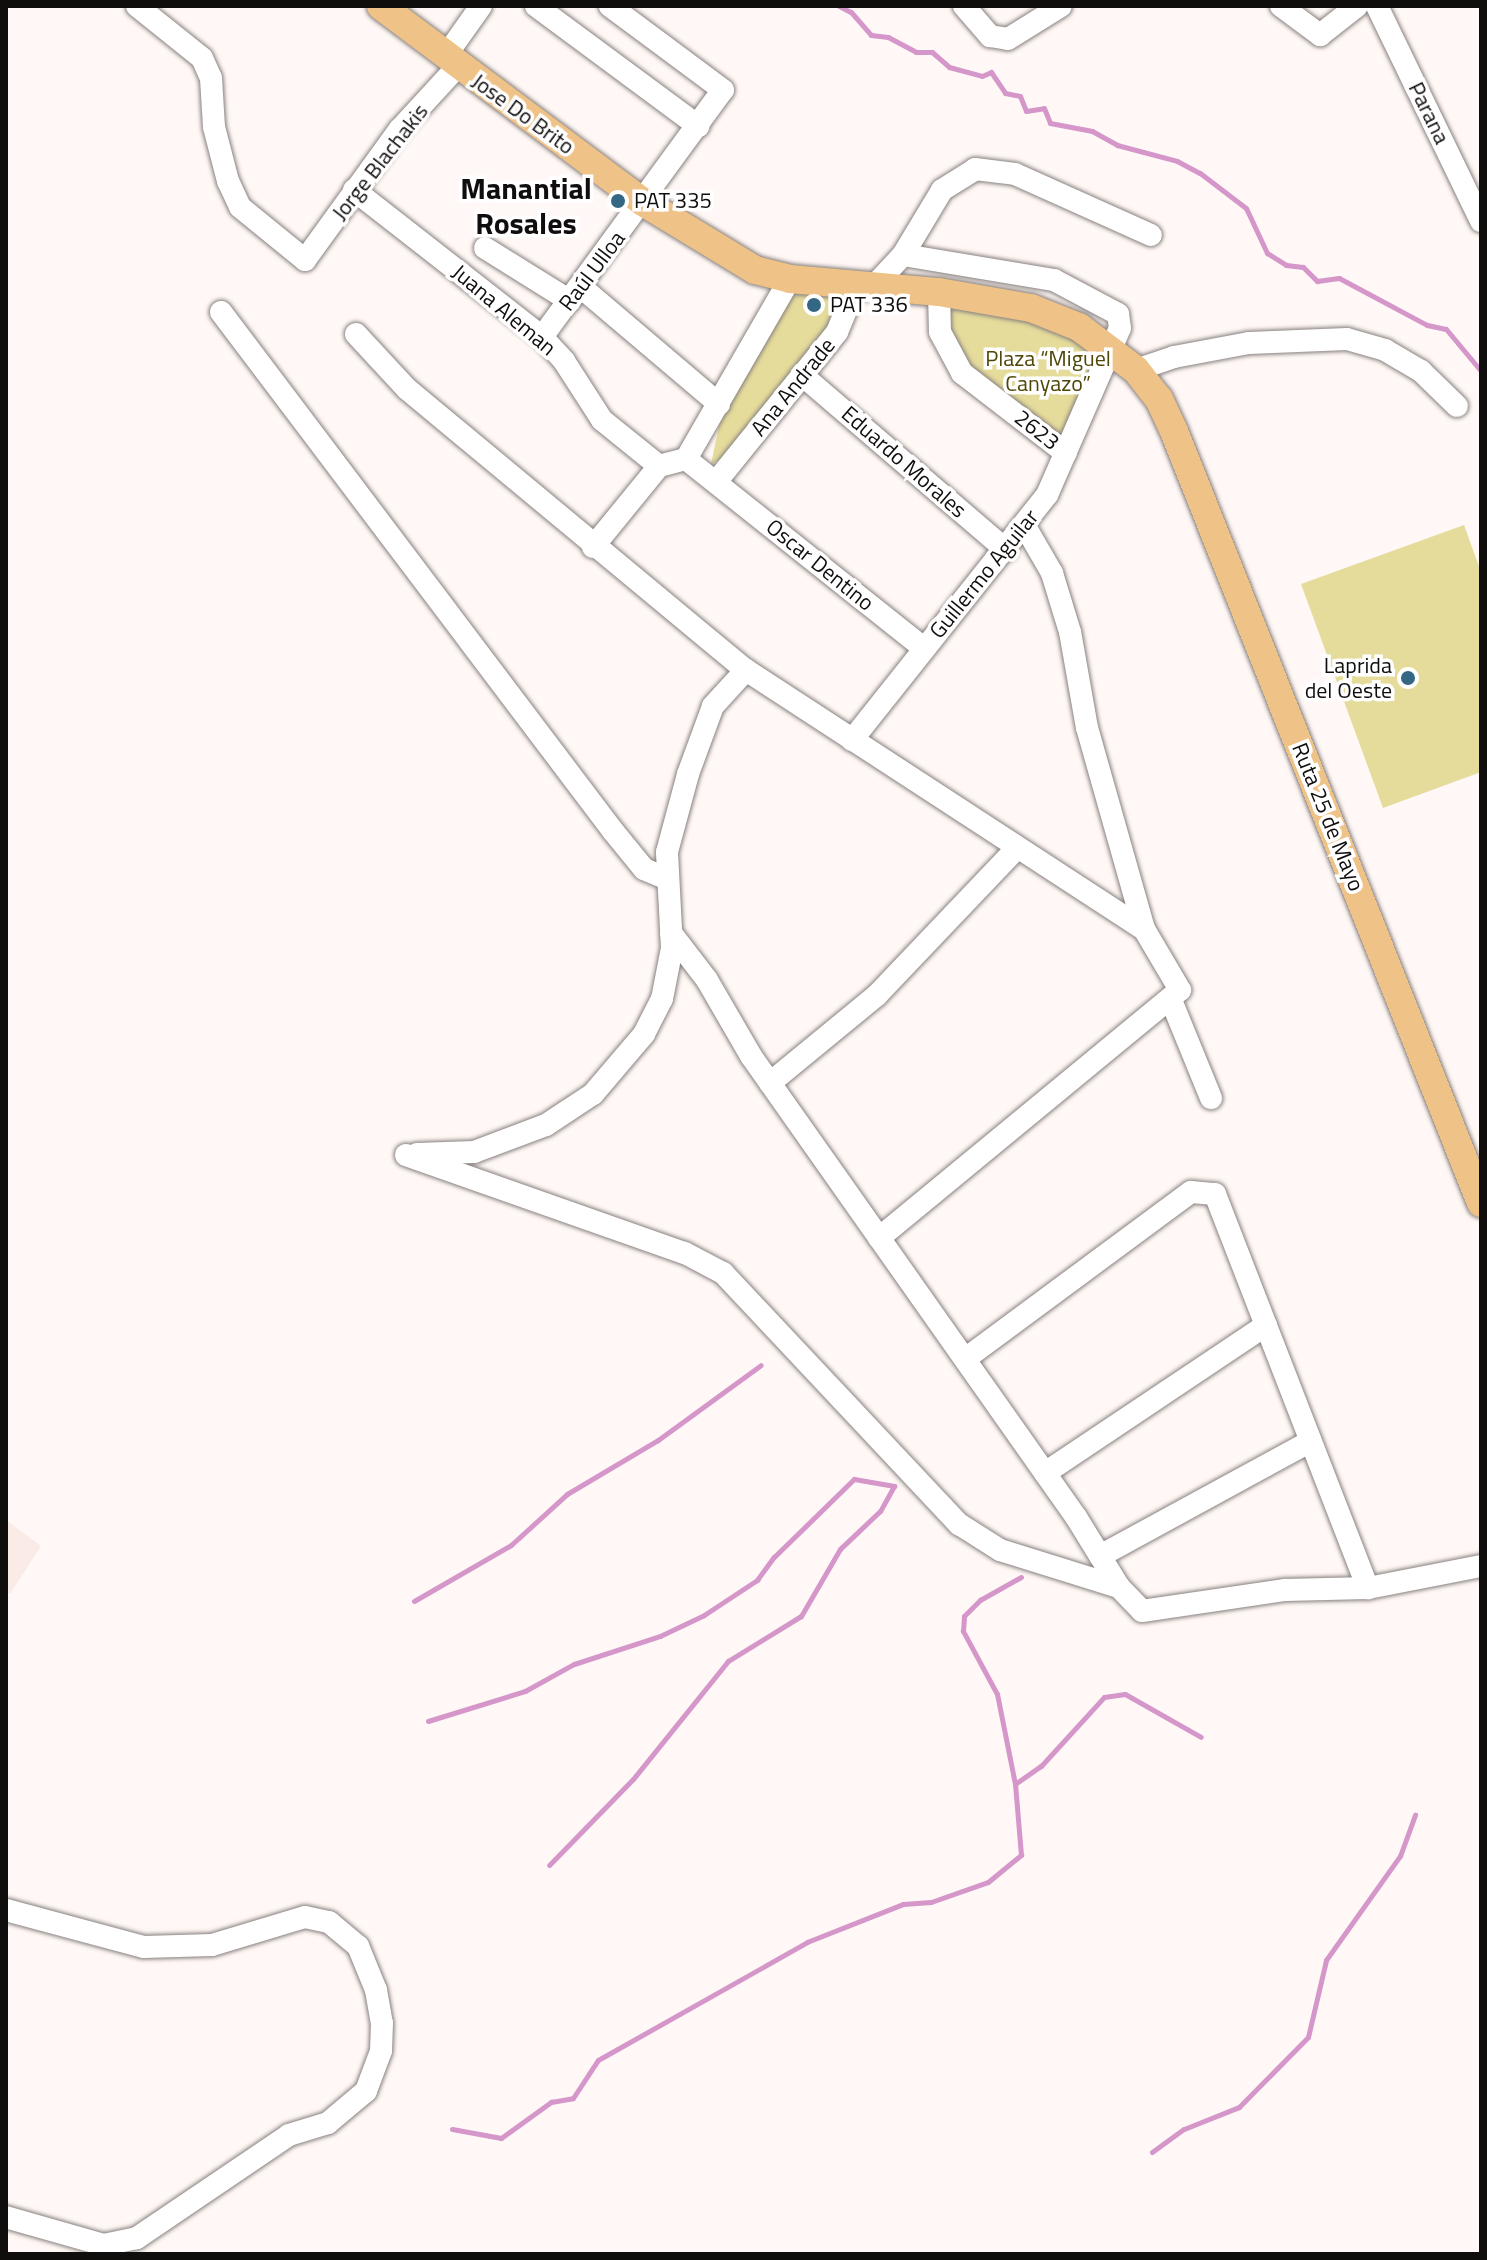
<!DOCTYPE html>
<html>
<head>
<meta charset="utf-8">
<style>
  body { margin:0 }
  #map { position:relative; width:1487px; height:2260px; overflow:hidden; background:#fff8f6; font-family:"Titillium Web",sans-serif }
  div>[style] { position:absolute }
  .built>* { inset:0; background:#fbebe6 }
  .green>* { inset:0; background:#e5dc9c }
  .stream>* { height:5px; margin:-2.5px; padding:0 2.5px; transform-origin:2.5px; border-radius:2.5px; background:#d596ca }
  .roads { filter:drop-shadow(0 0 2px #88817f) drop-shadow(0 0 2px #88817f) }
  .minor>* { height:22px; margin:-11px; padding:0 11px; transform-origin:11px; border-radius:11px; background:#fff }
  .major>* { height:28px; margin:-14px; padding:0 14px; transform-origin:14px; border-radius:14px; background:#efc287 }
  .dots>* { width:22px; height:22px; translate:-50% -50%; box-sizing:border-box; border:4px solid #fff; border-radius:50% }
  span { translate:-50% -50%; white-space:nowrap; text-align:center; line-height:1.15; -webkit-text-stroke:7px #fff; paint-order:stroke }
  .street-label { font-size:22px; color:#100d0d }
  .poi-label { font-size:22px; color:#100d0d }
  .left { translate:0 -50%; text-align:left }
  .right { translate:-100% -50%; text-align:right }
  .park-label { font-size:22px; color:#4f4707 }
  .district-label { font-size:30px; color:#100d0d; font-weight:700 }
  .frame { position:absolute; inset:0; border:8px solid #100d0d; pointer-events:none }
</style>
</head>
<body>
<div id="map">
  <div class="built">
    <div style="clip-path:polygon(6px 1520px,41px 1546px,10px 1594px,6px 1591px)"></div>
  </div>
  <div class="green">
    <div style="clip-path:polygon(791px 289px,847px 290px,830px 329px,727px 456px,711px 464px,722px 411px)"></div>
    <div style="clip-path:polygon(945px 305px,1021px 313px,1103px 352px,1070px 445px,964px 365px,950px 337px)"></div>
    <div style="clip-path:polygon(1464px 525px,1481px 572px,1481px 772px,1383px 808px,1301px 584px)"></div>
  </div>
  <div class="stream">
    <div style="left:839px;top:6px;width:13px;rotate:27deg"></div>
    <div style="left:851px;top:12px;width:30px;rotate:49deg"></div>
    <div style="left:871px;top:35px;width:17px;rotate:7deg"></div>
    <div style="left:888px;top:37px;width:32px;rotate:28deg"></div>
    <div style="left:916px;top:52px;width:16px"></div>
    <div style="left:932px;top:52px;width:23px;rotate:41deg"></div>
    <div style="left:949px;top:67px;width:34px;rotate:15deg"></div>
    <div style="left:982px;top:76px;width:10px;rotate:-24deg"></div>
    <div style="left:991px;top:72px;width:25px;rotate:56deg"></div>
    <div style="left:1005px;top:93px;width:15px;rotate:11deg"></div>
    <div style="left:1020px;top:96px;width:16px;rotate:68deg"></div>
    <div style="left:1026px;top:111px;width:18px;rotate:-9deg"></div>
    <div style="left:1044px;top:108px;width:16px;rotate:68deg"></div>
    <div style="left:1050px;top:123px;width:43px;rotate:10.8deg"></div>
    <div style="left:1092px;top:131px;width:29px;rotate:29deg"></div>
    <div style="left:1117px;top:145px;width:62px;rotate:14.9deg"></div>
    <div style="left:1177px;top:161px;width:26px;rotate:28deg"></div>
    <div style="left:1200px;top:173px;width:58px;rotate:37.3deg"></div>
    <div style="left:1246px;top:208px;width:50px;rotate:65deg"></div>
    <div style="left:1267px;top:253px;width:22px;rotate:32deg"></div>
    <div style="left:1286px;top:265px;width:17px;rotate:7deg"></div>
    <div style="left:1303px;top:267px;width:20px;rotate:45deg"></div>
    <div style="left:1317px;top:281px;width:22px;rotate:-8deg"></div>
    <div style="left:1339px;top:278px;width:100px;rotate:28.1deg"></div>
    <div style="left:1427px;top:325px;width:19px;rotate:12deg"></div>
    <div style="left:1446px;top:329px;width:55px;rotate:50.2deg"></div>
    <div style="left:414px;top:1601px;width:112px;rotate:-30deg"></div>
    <div style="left:511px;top:1545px;width:76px;rotate:-42.3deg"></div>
    <div style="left:567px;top:1494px;width:106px;rotate:-30.7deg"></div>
    <div style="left:658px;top:1440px;width:127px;rotate:-36.1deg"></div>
    <div style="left:428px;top:1721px;width:102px;rotate:-17.2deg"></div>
    <div style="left:525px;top:1691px;width:56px;rotate:-28.9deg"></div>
    <div style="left:574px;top:1664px;width:90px;rotate:-18deg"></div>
    <div style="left:660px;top:1636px;width:49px;rotate:-25.5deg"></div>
    <div style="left:704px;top:1615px;width:64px;rotate:-33.4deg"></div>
    <div style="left:757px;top:1580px;width:29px;rotate:-54deg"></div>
    <div style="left:774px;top:1557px;width:112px;rotate:-44.3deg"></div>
    <div style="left:854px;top:1479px;width:41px;rotate:9.9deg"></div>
    <div style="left:894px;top:1486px;width:29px;rotate:119deg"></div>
    <div style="left:880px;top:1511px;width:55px;rotate:136.5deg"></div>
    <div style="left:840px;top:1549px;width:78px;rotate:120.2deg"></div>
    <div style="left:801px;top:1616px;width:86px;rotate:148.3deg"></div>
    <div style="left:728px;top:1661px;width:151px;rotate:128.8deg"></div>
    <div style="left:633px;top:1779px;width:120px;rotate:134.3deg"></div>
    <div style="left:1015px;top:1784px;width:92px;rotate:-101.3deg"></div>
    <div style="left:997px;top:1694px;width:72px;rotate:-118.4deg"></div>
    <div style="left:963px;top:1631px;width:15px;rotate:-86deg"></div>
    <div style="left:964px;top:1616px;width:23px;rotate:-45deg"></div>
    <div style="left:980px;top:1600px;width:47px;rotate:-29.3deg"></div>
    <div style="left:452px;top:2129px;width:50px;rotate:10.4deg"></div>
    <div style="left:501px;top:2138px;width:62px;rotate:-35.8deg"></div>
    <div style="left:551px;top:2102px;width:22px;rotate:-10deg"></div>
    <div style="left:573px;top:2098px;width:45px;rotate:-56.7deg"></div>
    <div style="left:598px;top:2060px;width:240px;rotate:-29.4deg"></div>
    <div style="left:807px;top:1942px;width:103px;rotate:-21.6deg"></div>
    <div style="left:903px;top:1904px;width:28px;rotate:-4deg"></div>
    <div style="left:931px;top:1902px;width:60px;rotate:-19.3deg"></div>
    <div style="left:988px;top:1882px;width:43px;rotate:-39.3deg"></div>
    <div style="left:1021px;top:1855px;width:71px;rotate:-94.8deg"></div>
    <div style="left:1015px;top:1784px;width:32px;rotate:-35deg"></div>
    <div style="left:1041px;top:1766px;width:93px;rotate:-47.6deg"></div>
    <div style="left:1104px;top:1697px;width:21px;rotate:-8deg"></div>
    <div style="left:1125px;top:1694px;width:87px;rotate:29.5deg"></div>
    <div style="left:1152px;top:2152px;width:39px;rotate:-36deg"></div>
    <div style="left:1184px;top:2129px;width:59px;rotate:-21.8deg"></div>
    <div style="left:1239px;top:2107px;width:98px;rotate:-45.4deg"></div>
    <div style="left:1308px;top:2037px;width:79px;rotate:-76.8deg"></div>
    <div style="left:1326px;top:1960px;width:128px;rotate:-54.6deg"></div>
    <div style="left:1400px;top:1856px;width:44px;rotate:-69.9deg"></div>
  </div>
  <div class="roads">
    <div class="minor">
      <div style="left:137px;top:6px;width:83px;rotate:38.7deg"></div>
      <div style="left:202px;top:58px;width:22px;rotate:66deg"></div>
      <div style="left:211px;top:78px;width:49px;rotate:86.5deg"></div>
      <div style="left:214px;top:127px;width:56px;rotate:75.5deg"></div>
      <div style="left:228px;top:181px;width:29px;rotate:65deg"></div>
      <div style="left:240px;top:207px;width:84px;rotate:39.2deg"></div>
      <div style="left:305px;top:260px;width:162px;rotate:-54.1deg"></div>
      <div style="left:400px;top:129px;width:86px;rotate:-47.4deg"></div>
      <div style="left:536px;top:6px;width:202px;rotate:36.5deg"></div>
      <div style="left:964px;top:6px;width:40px;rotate:49deg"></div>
      <div style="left:990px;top:36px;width:18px;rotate:9deg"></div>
      <div style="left:1008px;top:39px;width:62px;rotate:-31.9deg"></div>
      <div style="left:1281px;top:6px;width:49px;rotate:36.6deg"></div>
      <div style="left:1320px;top:35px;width:47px;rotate:-38.1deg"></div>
      <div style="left:1377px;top:6px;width:239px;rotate:64.2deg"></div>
      <div style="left:445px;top:57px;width:62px;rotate:-54.8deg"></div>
      <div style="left:354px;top:190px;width:239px;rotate:38deg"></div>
      <div style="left:542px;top:337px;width:33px;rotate:47deg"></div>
      <div style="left:564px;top:361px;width:70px;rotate:57.2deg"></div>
      <div style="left:602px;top:420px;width:73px;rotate:38.9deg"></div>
      <div style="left:659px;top:466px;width:28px;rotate:-15deg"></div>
      <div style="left:686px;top:459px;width:304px;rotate:38.5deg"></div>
      <div style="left:485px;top:248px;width:100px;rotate:31.9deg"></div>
      <div style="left:874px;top:286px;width:42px;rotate:-46.9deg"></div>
      <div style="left:903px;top:255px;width:76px;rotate:-59deg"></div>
      <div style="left:942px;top:190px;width:39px;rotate:-32deg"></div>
      <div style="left:975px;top:169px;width:40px;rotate:7.1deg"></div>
      <div style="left:1015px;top:174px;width:149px;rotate:24.2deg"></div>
      <div style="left:581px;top:287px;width:181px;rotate:40.3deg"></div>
      <div style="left:939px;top:292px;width:40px;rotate:88.6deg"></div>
      <div style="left:940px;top:332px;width:47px;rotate:61.8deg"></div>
      <div style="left:962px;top:373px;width:131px;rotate:37.6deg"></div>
      <div style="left:221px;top:312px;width:650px;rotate:52.94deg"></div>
      <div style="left:613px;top:831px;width:49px;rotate:50.8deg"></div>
      <div style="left:644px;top:869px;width:26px;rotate:23deg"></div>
      <div style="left:356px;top:334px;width:75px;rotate:47.2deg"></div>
      <div style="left:407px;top:389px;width:440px;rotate:39.7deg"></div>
      <div style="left:746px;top:670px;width:475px;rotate:33.1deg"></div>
      <div style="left:542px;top:337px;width:306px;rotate:-53.8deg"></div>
      <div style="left:723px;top:90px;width:141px;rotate:-143.4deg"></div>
      <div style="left:1136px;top:370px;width:40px;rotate:-18.9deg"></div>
      <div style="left:1174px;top:357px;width:76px;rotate:-10.6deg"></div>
      <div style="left:1249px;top:343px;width:98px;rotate:-2.3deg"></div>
      <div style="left:1347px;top:339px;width:40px;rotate:16deg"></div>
      <div style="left:1385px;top:350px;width:42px;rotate:30.3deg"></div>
      <div style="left:1421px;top:371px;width:50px;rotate:44.2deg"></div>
      <div style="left:802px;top:375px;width:269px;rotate:40.6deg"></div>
      <div style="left:686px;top:459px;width:208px;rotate:-60deg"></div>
      <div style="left:716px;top:482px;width:193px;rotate:-51.1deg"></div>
      <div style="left:837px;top:332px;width:52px;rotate:-67.4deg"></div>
      <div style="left:593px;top:547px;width:104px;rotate:-50.8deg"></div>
      <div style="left:852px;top:740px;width:313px;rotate:-51.5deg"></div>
      <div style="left:1047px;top:495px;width:182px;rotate:-66.4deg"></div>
      <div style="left:1120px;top:328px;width:14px;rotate:-98deg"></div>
      <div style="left:1118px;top:314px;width:72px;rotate:-152deg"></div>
      <div style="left:1054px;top:280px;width:153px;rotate:-170.6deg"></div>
      <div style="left:671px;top:933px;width:59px;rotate:52.5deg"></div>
      <div style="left:707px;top:980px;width:88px;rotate:59.9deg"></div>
      <div style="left:751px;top:1056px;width:564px;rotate:54.82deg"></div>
      <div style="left:1076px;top:1517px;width:82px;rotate:58.4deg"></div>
      <div style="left:1119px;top:1587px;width:33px;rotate:46deg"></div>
      <div style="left:1142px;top:1611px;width:145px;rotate:-8.4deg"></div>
      <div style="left:1285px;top:1590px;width:83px;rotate:-1.4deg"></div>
      <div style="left:1368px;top:1588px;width:115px;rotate:-11deg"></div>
      <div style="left:1171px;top:1000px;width:106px;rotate:67.8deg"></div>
      <div style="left:770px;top:1083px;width:139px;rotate:-39.4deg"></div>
      <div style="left:877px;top:995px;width:203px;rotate:-46.4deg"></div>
      <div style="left:417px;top:1154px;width:57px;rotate:-2deg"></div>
      <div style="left:474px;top:1152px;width:77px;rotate:-20.6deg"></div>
      <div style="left:546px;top:1125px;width:56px;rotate:-33.4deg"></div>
      <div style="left:593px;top:1094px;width:79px;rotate:-49.6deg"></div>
      <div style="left:644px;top:1034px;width:39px;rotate:-63deg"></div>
      <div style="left:662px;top:999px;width:52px;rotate:-78.9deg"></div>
      <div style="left:672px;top:948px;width:96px;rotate:-93deg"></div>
      <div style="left:667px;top:852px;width:81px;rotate:-74.9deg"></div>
      <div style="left:688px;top:774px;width:72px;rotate:-69.8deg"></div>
      <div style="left:713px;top:706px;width:49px;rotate:-47.5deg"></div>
      <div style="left:406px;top:1155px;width:296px;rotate:19.4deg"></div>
      <div style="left:685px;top:1253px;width:43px;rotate:27.8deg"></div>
      <div style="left:723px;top:1273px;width:345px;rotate:46.8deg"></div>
      <div style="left:959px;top:1524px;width:49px;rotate:32.4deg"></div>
      <div style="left:1000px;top:1550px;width:125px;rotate:17.3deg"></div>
      <div style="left:879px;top:1238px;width:390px;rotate:-39.5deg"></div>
      <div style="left:1180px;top:990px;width:71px;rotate:-120.5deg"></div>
      <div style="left:1144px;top:929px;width:209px;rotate:-105.8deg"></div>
      <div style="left:1087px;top:728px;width:97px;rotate:-100deg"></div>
      <div style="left:1070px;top:632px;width:62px;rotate:-107deg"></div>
      <div style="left:1052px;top:573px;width:52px;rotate:-120deg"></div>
      <div style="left:965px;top:1359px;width:281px;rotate:-36.5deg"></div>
      <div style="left:1191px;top:1192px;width:24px;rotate:5deg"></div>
      <div style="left:1215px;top:1194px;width:423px;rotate:68.8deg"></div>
      <div style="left:1045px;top:1473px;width:266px;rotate:-33.8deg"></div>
      <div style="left:1100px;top:1556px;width:240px;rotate:-28.6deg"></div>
      <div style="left:6px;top:1910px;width:143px;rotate:15deg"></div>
      <div style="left:144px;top:1947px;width:68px;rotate:-1.7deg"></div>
      <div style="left:212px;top:1945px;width:97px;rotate:-16.8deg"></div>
      <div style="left:305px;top:1917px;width:25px;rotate:12deg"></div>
      <div style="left:329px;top:1922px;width:38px;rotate:40deg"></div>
      <div style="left:358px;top:1946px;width:48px;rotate:67.8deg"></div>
      <div style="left:376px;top:1990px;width:34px;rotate:80deg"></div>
      <div style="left:382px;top:2023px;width:28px;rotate:92deg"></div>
      <div style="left:381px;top:2051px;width:43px;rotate:110.6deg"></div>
      <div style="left:366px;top:2091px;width:50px;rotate:139.9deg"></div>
      <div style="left:328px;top:2123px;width:41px;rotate:162.9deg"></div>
      <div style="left:289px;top:2135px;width:184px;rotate:145.9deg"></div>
      <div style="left:137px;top:2238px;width:34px;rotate:168deg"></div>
      <div style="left:104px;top:2245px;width:102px;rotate:-164.1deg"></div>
    </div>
    <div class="major">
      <div style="left:381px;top:6px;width:327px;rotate:36.8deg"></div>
      <div style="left:643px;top:202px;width:131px;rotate:31.3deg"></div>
      <div style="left:755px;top:270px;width:36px;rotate:14deg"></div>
      <div style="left:790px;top:279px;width:150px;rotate:5deg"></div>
      <div style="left:939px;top:292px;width:93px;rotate:9.9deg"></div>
      <div style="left:1031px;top:308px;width:52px;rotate:21.6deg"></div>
      <div style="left:1079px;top:327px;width:71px;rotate:37deg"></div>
      <div style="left:1136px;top:370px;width:37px;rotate:52deg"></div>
      <div style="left:1159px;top:399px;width:35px;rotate:65deg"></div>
      <div style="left:1174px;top:431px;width:831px;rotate:68.31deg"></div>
    </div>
  </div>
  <div class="dots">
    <div style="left:618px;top:201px;background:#346784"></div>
    <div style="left:814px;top:305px;background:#346784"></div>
    <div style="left:1408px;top:678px;background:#346784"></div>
  </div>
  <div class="street-label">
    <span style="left:1429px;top:113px;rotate:64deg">Parana</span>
    <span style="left:523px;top:114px;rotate:36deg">Jose Do Brito</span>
    <span style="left:380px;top:162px;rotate:-52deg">Jorge Blachakis</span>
    <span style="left:592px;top:271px;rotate:-53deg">Raúl Ulloa</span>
    <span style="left:504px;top:310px;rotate:40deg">Juana Aleman</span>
    <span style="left:793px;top:387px;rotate:-51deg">Ana Andrade</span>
    <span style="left:1037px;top:430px;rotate:38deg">2623</span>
    <span style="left:904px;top:462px;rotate:41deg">Eduardo Morales</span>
    <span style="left:820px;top:565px;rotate:39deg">Oscar Dentino</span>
    <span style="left:984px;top:574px;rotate:-51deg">Guillermo Aguilar</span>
    <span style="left:1328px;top:817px;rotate:68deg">Ruta 25 de Mayo</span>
  </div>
  <div class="poi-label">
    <span class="left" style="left:634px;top:201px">PAT 335</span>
    <span class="left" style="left:830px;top:305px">PAT 336</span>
    <span class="right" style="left:1392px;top:678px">Laprida<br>del Oeste</span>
  </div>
  <div class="park-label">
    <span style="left:1048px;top:371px">Plaza “Miguel<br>Canyazo”</span>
  </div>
  <div class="district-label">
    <span style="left:526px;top:205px">Manantial<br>Rosales</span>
  </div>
  <div class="frame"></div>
</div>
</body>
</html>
